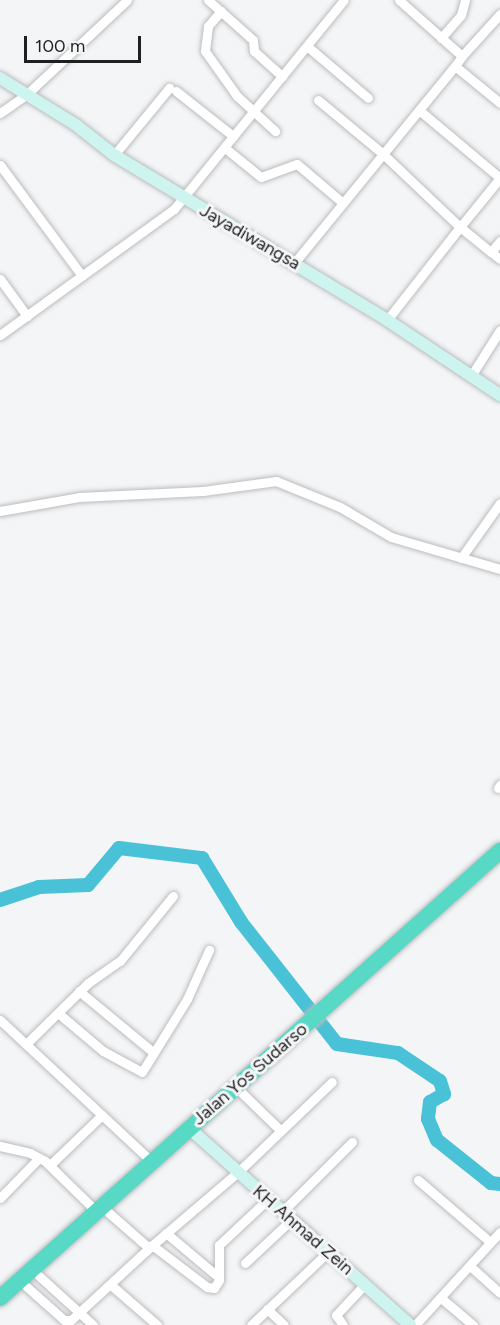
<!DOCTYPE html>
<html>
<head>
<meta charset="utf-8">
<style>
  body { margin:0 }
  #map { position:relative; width:500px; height:1325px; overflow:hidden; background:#f4f5f7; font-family:Figtree,sans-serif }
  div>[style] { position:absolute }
  .river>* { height:14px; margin:-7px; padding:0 7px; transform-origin:7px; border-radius:7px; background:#49c1d7 }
  .roads { filter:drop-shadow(0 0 2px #bbbcbe) drop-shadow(0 0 2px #bbbcbe) }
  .street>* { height:9px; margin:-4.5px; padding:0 4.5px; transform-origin:4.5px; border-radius:4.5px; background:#fff }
  .secondary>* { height:12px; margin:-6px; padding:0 6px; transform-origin:6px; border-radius:6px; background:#cdf4ee }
  .highway>* { height:16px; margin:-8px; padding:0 8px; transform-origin:8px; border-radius:8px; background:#57d9c6 }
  span { translate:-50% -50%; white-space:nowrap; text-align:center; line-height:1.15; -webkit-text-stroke:6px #f4f5f7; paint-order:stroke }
  .street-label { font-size:18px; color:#1f2020 }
  .scale { position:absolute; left:24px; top:36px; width:117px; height:27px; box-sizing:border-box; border:3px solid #1f2020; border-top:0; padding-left:8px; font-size:18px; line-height:21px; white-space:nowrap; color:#1f2020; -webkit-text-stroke:4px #f4f5f7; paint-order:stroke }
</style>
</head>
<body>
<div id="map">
  <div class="river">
    <div style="left:0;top:900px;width:41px;rotate:-18.4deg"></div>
    <div style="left:39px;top:887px;width:49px;rotate:-2.3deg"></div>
    <div style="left:88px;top:885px;width:48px;rotate:-50deg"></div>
    <div style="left:119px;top:848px;width:84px;rotate:6.9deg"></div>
    <div style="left:202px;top:858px;width:75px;rotate:58.6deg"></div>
    <div style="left:241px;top:922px;width:155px;rotate:51.8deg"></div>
    <div style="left:337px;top:1044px;width:62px;rotate:8.4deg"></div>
    <div style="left:398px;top:1053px;width:50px;rotate:33.7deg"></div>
    <div style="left:440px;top:1081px;width:14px;rotate:73deg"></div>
    <div style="left:444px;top:1094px;width:16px;rotate:150deg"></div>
    <div style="left:430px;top:1102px;width:17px;rotate:97deg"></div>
    <div style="left:428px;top:1119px;width:23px;rotate:67deg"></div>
    <div style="left:437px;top:1140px;width:69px;rotate:38.5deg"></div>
    <div style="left:491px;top:1183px;width:9px;rotate:6deg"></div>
  </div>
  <div class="roads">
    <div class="street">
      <div style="left:208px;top:0;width:60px;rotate:41.6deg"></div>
      <div style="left:253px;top:40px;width:11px;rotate:85deg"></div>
      <div style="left:254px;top:51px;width:38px;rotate:42deg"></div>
      <div style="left:399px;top:0;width:84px;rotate:41.6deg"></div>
      <div style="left:462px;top:56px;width:12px;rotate:125deg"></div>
      <div style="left:455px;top:66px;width:58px;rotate:39.4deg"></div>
      <div style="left:221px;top:11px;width:20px;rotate:131deg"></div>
      <div style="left:208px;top:26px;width:25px;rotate:97deg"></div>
      <div style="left:205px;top:51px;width:55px;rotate:54.6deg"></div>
      <div style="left:237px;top:96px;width:52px;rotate:42.6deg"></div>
      <div style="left:441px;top:38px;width:30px;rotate:-49deg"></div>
      <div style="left:461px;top:15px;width:16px;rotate:-75deg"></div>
      <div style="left:307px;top:46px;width:80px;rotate:40.4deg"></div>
      <div style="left:462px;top:56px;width:57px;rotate:-47.9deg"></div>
      <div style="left:176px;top:91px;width:73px;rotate:38.3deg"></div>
      <div style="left:318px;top:100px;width:85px;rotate:39.7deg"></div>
      <div style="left:383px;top:154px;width:106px;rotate:43.5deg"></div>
      <div style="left:460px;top:227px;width:63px;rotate:-50.8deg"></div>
      <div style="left:419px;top:110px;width:106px;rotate:40deg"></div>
      <div style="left:0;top:113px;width:33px;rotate:-35deg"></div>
      <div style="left:27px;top:94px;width:137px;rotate:-43.2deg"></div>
      <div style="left:225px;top:148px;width:46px;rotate:38.9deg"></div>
      <div style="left:261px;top:177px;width:38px;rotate:-20deg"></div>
      <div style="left:297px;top:164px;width:60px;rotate:40.3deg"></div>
      <div style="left:114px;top:155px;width:87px;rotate:-50.6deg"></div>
      <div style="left:0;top:165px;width:138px;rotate:53.5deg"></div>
      <div style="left:500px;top:241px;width:14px;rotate:129deg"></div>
      <div style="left:491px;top:252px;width:11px;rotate:38deg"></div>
      <div style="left:295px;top:262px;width:253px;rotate:-50.8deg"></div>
      <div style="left:0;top:279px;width:46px;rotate:53.9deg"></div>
      <div style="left:387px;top:320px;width:118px;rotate:-51.9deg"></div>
      <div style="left:460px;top:227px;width:40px;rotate:39deg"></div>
      <div style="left:0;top:335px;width:215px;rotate:-35.9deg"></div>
      <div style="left:174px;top:209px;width:269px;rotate:-50.9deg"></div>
      <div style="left:471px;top:376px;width:54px;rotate:-57.8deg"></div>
      <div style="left:0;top:511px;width:80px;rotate:-10deg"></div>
      <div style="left:79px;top:497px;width:124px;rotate:-2.8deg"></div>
      <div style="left:203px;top:491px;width:74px;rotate:-7.8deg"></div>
      <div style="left:276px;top:481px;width:69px;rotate:22.1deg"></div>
      <div style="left:340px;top:507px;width:59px;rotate:30.5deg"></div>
      <div style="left:391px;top:537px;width:114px;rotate:16.4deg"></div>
      <div style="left:461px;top:558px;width:67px;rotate:-54.7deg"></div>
      <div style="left:498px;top:788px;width:4px;rotate:-56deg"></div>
      <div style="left:79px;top:991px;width:97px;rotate:39.6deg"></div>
      <div style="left:58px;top:1013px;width:59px;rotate:40.2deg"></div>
      <div style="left:103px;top:1051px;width:44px;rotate:28.3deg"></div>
      <div style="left:142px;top:1072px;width:86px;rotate:-58.3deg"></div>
      <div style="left:187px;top:999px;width:54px;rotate:-65.8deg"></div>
      <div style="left:0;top:1020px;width:207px;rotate:43deg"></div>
      <div style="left:26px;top:1044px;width:87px;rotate:-44.5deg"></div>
      <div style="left:88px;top:983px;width:39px;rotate:-35deg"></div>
      <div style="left:120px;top:961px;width:84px;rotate:-50.8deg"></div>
      <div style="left:242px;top:1093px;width:53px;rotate:44.2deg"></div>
      <div style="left:0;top:1146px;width:31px;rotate:13deg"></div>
      <div style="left:30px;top:1153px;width:17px;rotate:28deg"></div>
      <div style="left:45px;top:1161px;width:71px;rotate:44.4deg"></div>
      <div style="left:50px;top:1165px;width:72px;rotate:-43.9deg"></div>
      <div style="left:418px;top:1180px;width:95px;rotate:40.7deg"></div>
      <div style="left:0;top:1198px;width:56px;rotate:-45.7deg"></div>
      <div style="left:282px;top:1212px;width:99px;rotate:-45deg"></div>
      <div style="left:109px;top:1213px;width:53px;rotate:41.2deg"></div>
      <div style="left:149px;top:1248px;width:117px;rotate:-40.5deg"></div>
      <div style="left:238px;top:1172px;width:130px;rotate:-43.8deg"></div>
      <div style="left:166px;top:1233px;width:67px;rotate:40.1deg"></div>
      <div style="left:152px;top:1245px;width:69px;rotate:37.4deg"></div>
      <div style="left:207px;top:1287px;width:7px;rotate:8deg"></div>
      <div style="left:214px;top:1288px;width:9px;rotate:-58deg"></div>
      <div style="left:219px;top:1280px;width:35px;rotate:-90deg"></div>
      <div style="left:219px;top:1245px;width:67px;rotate:-43.2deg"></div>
      <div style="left:245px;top:1263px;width:63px;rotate:-43.1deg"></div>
      <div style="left:470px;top:1266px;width:40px;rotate:42deg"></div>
      <div style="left:39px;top:1276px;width:73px;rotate:42.2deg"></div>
      <div style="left:111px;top:1285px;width:61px;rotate:41deg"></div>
      <div style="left:27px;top:1287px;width:50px;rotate:41.7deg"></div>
      <div style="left:64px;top:1320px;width:7px"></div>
      <div style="left:71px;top:1320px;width:106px;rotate:-42.7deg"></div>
      <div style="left:441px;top:1298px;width:42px;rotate:40.2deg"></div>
      <div style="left:267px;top:1309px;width:23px;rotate:43deg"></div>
      <div style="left:251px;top:1325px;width:105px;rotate:-43.5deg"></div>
      <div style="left:343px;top:1325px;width:12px;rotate:-125deg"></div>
      <div style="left:336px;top:1315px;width:42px;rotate:-46.9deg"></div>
      <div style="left:415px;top:1325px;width:126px;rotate:-47.6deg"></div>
    </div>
    <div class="secondary">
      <div style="left:0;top:78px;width:89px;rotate:31.7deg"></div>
      <div style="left:76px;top:125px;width:48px;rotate:38.3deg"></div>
      <div style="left:114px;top:155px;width:319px;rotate:31.1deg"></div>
      <div style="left:387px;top:320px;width:136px;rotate:33.6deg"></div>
      <div style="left:189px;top:1128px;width:296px;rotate:41.7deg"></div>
    </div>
    <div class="highway">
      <div style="left:0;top:1298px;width:671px;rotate:-41.8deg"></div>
    </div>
  </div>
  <div class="street-label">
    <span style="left:250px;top:237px;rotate:30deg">Jayadiwangsa</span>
    <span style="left:250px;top:1074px;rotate:-41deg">Jalan Yos Sudarso</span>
    <span style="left:303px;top:1230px;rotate:41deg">KH Ahmad Zein</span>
  </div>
  <div class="scale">100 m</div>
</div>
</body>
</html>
